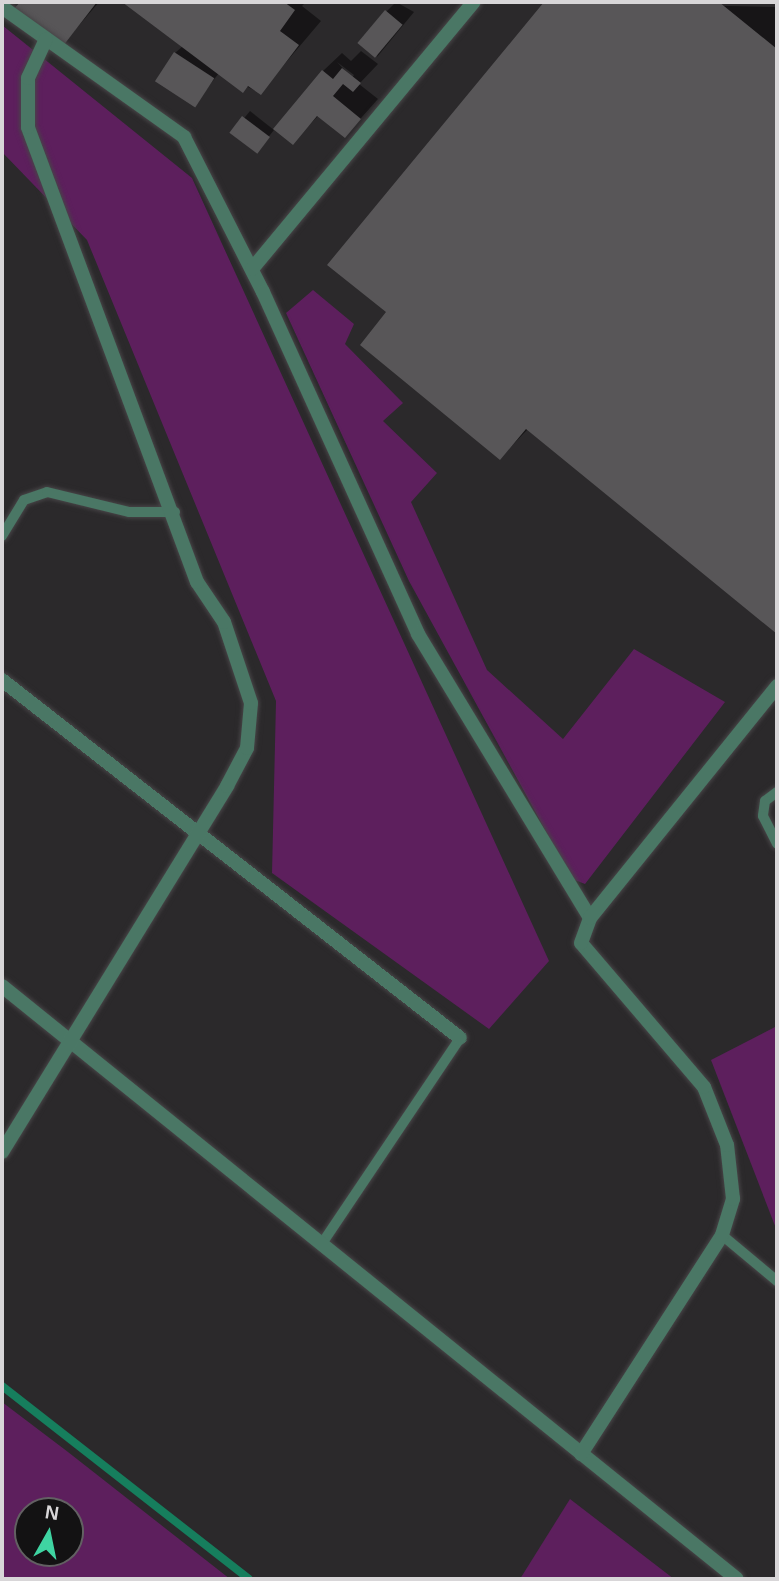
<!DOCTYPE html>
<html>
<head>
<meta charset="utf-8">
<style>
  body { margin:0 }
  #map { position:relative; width:779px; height:1581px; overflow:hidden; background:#2b292b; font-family:Helvetica,sans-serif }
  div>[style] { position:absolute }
  .green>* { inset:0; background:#5d1f5d }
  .shadow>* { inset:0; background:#0007 }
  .stream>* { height:8px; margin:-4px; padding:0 4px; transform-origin:4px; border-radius:4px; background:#167e5d }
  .building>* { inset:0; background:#585658; transform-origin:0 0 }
  .roads { filter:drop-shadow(0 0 2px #474547) drop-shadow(0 0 2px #474547) }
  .lane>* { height:10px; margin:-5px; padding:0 5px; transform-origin:5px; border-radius:5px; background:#4a7765 }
  .street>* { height:14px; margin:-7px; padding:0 7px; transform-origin:7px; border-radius:7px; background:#4a7765 }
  span { translate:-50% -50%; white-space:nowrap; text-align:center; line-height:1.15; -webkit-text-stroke:7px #131213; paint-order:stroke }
  .frame { position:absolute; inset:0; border:4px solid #d8d6d8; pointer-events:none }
  .north { position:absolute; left:14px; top:1497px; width:70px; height:70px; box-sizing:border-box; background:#131213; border:2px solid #626062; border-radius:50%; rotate:9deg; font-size:19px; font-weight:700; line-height:28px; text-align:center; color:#d8d6d8 }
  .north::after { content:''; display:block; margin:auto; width:24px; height:32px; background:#3fd4a2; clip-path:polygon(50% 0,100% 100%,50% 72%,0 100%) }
</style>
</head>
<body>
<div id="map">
  <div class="green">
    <div style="clip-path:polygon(2px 25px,192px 178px,549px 961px,489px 1029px,272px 873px,276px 701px,87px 240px,2px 152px)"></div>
    <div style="clip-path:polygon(313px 290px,354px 324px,345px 344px,403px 403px,383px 421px,437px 473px,411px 502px,487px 670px,563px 739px,634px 649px,725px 702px,585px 884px,572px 879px,409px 581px,286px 313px)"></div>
    <div style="clip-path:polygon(777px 1026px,777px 1231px,711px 1060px)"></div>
    <div style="clip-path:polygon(evenodd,2px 1402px,68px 1452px,230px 1579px,2px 1579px,2px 1402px,70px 1511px,70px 1553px,28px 1553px,28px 1511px,70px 1511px)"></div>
    <div style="clip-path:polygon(570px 1499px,674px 1579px,520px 1579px)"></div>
  </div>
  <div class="shadow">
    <div style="clip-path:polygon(22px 2px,99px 2px,63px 44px,16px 9px)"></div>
    <div style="clip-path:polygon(125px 2px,306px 2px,302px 6px,321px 21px,260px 93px,219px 73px,194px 105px,175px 53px,183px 46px)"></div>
    <div style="clip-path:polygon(396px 2px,414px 12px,377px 57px,386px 12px)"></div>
    <div style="clip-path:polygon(546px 2px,777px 7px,777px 632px,529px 428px,500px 458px,389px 312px,330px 264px)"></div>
    <div style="clip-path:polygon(evenodd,361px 51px,378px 64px,359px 84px,378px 99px,345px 136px,319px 115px,293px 142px,323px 71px,342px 53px,351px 61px,361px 51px,337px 62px,354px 75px,352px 78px,337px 62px)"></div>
    <div style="clip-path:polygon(250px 111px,274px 130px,262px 145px,232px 133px)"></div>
  </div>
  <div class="stream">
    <div style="left:2px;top:1386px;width:313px;rotate:38deg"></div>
  </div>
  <div class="building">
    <div style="clip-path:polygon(20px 2px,97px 2px,63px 46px,14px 9px)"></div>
    <div style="clip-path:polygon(122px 2px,284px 2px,295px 10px,280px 31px,299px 45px,261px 95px,248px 86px,243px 93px)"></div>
    <div style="clip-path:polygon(544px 2px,719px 2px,777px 49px,777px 634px,526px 429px,500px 460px,360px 345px,386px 312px,327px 265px)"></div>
    <div style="left:385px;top:10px;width:23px;height:43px;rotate:40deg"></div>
    <div style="left:174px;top:52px;width:48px;height:35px;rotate:33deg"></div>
    <div style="clip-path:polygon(342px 68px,361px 83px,353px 92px,343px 84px,333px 96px,361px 119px,345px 138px,317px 116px,293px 145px,273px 129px,322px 70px,333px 79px)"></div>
    <div style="left:242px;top:116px;width:35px;height:21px;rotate:37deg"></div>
  </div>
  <div class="roads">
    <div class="lane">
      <div style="left:2px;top:536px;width:42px;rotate:-58.6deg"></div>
      <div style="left:24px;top:500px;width:24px;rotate:-19deg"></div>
      <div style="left:47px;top:492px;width:84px;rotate:13.7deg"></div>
      <div style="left:129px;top:512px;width:46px"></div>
      <div style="left:777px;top:792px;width:15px;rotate:143deg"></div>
      <div style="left:765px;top:801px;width:15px;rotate:98deg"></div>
      <div style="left:763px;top:816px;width:31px;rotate:63deg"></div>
      <div style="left:722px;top:1235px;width:72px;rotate:39.9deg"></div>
      <div style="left:321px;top:1245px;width:249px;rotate:-56.1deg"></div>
    </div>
    <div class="street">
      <div style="left:2px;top:7px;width:224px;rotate:35.5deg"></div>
      <div style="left:184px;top:137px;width:174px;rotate:63deg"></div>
      <div style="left:263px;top:292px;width:375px;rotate:65.6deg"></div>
      <div style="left:418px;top:634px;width:332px;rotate:58.8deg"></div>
      <div style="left:252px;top:269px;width:347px;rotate:-50.3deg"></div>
      <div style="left:2px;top:680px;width:581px;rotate:38.01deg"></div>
      <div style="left:2px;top:986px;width:944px;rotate:38.9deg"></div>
      <div style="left:2px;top:1152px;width:430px;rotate:-58.4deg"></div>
      <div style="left:227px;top:786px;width:43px;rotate:-62.2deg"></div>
      <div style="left:247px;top:748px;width:45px;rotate:-84.9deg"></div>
      <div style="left:251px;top:703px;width:85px;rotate:-108.4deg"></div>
      <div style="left:224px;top:622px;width:48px;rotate:-124deg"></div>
      <div style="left:197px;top:582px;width:485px;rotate:-110.4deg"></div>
      <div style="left:28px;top:127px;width:49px;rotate:-90deg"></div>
      <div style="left:28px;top:78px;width:43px;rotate:-65.2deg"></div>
      <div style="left:581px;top:1454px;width:260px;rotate:-57.2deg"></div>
      <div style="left:722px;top:1235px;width:38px;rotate:-73deg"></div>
      <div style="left:733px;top:1199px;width:54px;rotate:-96.3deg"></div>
      <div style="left:727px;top:1145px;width:62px;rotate:-111.6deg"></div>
      <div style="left:704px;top:1087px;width:189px;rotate:-130.5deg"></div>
      <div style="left:581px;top:943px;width:27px;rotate:-70deg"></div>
      <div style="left:590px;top:918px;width:298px;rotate:-51.1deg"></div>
    </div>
  </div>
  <div class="frame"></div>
  <div class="north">N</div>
</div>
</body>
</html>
